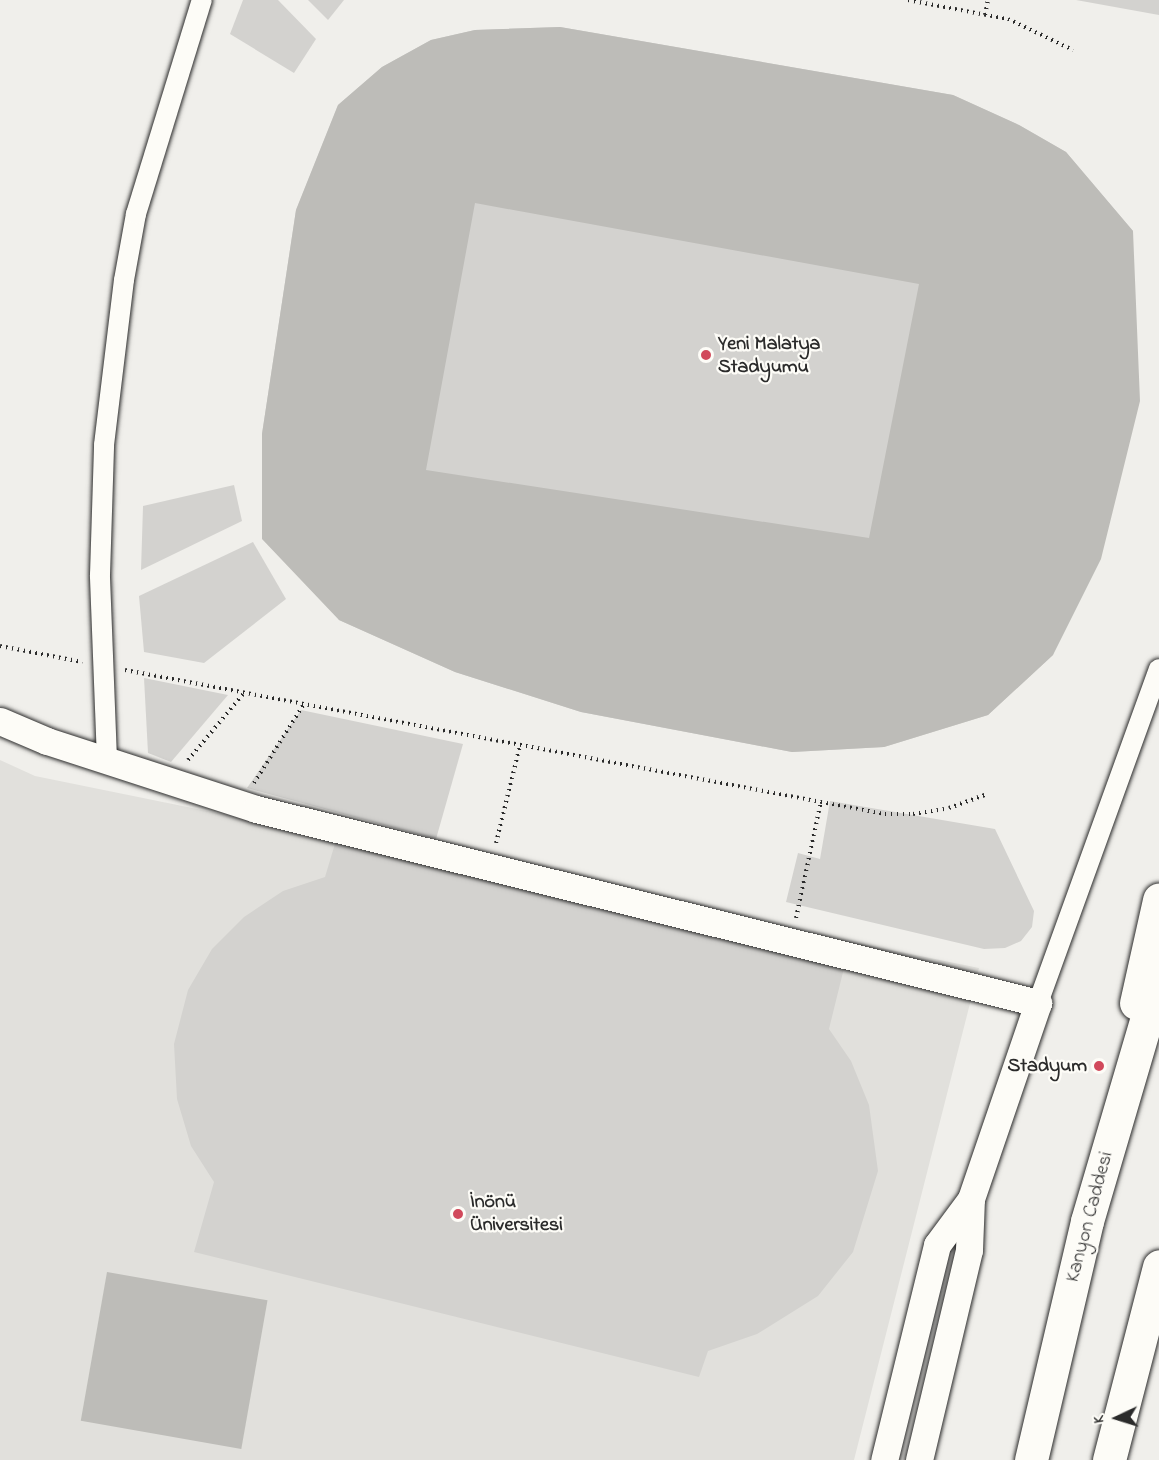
<!DOCTYPE html>
<html>
<head>
<meta charset="utf-8">
<style>
  body { margin:0 }
  #map { position:relative; width:1159px; height:1460px; overflow:hidden; background:#f0efeb; font-family:"Indie Flower",sans-serif }
  div>[style] { position:absolute }
  .built>* { inset:0; background:#e1e0dc }
  .green>* { inset:0; background:#d3d2cf }
  .building>* { inset:0; background:#bdbcb8; transform-origin:0 0 }
  .path>* { height:4px; margin-top:-2px; transform-origin:0; background:repeating-linear-gradient(90deg,#2b2b2b 0 1.5px,transparent 0 6px) }
  .roads { filter:drop-shadow(0 0 2px #2b2b2b) drop-shadow(0 0 2px #2b2b2b) }
  .street>* { height:20px; margin:-10px; padding:0 10px; transform-origin:10px; border-radius:10px; background:#fdfcf7 }
  .secondary>* { height:27px; margin:-13.5px; padding:0 13.5px; transform-origin:13.5px; border-radius:13.5px; background:#fdfcf7 }
  .highway>* { height:33px; margin:-16.5px; padding:0 16.5px; transform-origin:16.5px; border-radius:16.5px; background:#fdfcf7 }
  .dots>* { width:16px; height:16px; translate:-50% -50%; box-sizing:border-box; border:3px solid #fdfcf7; border-radius:50% }
  span { translate:-50% -50%; white-space:nowrap; text-align:center; line-height:1.15; -webkit-text-stroke:4.5px #fdfcf7; paint-order:stroke }
  .poi-label { font-size:20px; color:#2b2b2b; font-weight:700 }
  .left { translate:0 -50%; text-align:left }
  .right { translate:-100% -50%; text-align:right }
  .street-label { font-size:20px; color:#2b2b2b }
  .north { position:absolute; left:1087px; top:1388px; width:60px; height:60px; -webkit-text-stroke:4px #fdfcf7; paint-order:stroke; rotate:266deg; font-size:16px; font-weight:700; line-height:24px; text-align:center; color:#2b2b2b }
  .north::after { content:''; display:block; margin:auto; width:21px; height:27px; background:#2b2b2b; clip-path:polygon(50% 0,100% 100%,50% 72%,0 100%) }
</style>
</head>
<body>
<div id="map">
  <div class="built">
    <div style="clip-path:polygon(0 760px,35px 776px,979px 968px,854px 1460px,0 1460px)"></div>
  </div>
  <div class="green">
    <div style="clip-path:polygon(243px 0,278px 0,316px 39px,294px 73px,230px 34px)"></div>
    <div style="clip-path:polygon(308px 0,344px 0,328px 20px)"></div>
    <div style="clip-path:polygon(1076px 0,1159px 0,1159px 15px)"></div>
    <div style="clip-path:polygon(560px 27px,953px 95px,1019px 125px,1066px 152px,1133px 231px,1053px 655px,988px 715px,884px 747px,792px 752px,581px 712px,455px 672px,339px 620px,262px 434px,296px 210px,338px 105px,382px 67px,431px 40px,475px 30px)"></div>
    <div style="clip-path:polygon(234px 485px,242px 521px,141px 570px,143px 506px)"></div>
    <div style="clip-path:polygon(253px 542px,286px 599px,204px 663px,144px 652px,139px 596px)"></div>
    <div style="clip-path:polygon(144px 678px,228px 695px,171px 762px,148px 753px)"></div>
    <div style="clip-path:polygon(301px 710px,463px 744px,436px 839px,247px 788px)"></div>
    <div style="clip-path:polygon(830px 801px,995px 829px,1034px 911px,1032px 927px,1021px 941px,1005px 948px,984px 949px,786px 902px,798px 853px,820px 859px)"></div>
    <div style="clip-path:polygon(337px 837px,845px 964px,829px 1029px,851px 1061px,869px 1105px,878px 1171px,853px 1252px,818px 1296px,757px 1334px,708px 1351px,699px 1377px,194px 1252px,214px 1182px,191px 1146px,177px 1099px,174px 1044px,188px 990px,212px 949px,244px 917px,283px 891px,325px 877px)"></div>
  </div>
  <div class="building">
    <div style="clip-path:polygon(evenodd,560px 27px,953px 95px,1019px 125px,1066px 152px,1133px 231px,1140px 401px,1101px 559px,1053px 655px,988px 715px,884px 747px,792px 752px,581px 712px,455px 672px,339px 620px,262px 539px,262px 434px,296px 210px,338px 105px,382px 67px,431px 40px,475px 30px,560px 27px,475px 203px,919px 284px,869px 538px,426px 470px,475px 203px)"></div>
    <div style="left:107px;top:1272px;width:163px;height:151px;rotate:10deg"></div>
  </div>
  <div class="path">
    <div style="left:908px;top:0;width:102px;rotate:10.8deg"></div>
    <div style="left:1008px;top:19px;width:72px;rotate:25.5deg"></div>
    <div style="left:985px;top:15px;width:15px;rotate:-79deg"></div>
    <div style="left:0;top:646px;width:84px;rotate:11deg"></div>
    <div style="left:125px;top:670px;width:774px;rotate:10.73deg"></div>
    <div style="left:885px;top:814px;width:28px"></div>
    <div style="left:913px;top:814px;width:36px;rotate:-9deg"></div>
    <div style="left:949px;top:808px;width:38px;rotate:-20deg"></div>
    <div style="left:188px;top:760px;width:87px;rotate:-50.1deg"></div>
    <div style="left:254px;top:783px;width:93px;rotate:-57.7deg"></div>
    <div style="left:496px;top:843px;width:101px;rotate:-76.2deg"></div>
    <div style="left:796px;top:918px;width:120px;rotate:-77.9deg"></div>
  </div>
  <div class="roads">
    <div class="street">
      <div style="left:107px;top:760px;width:185px;rotate:-92.2deg"></div>
      <div style="left:100px;top:575px;width:130px;rotate:-88.2deg"></div>
      <div style="left:104px;top:445px;width:166px;rotate:-83.1deg"></div>
      <div style="left:124px;top:280px;width:67px;rotate:-79.7deg"></div>
      <div style="left:136px;top:214px;width:224px;rotate:-72.9deg"></div>
      <div style="left:1038px;top:1003px;width:355px;rotate:-70.1deg"></div>
    </div>
    <div class="secondary">
      <div style="left:0;top:721px;width:51px;rotate:23.1deg"></div>
      <div style="left:47px;top:741px;width:220px;rotate:18deg"></div>
      <div style="left:256px;top:809px;width:806px;rotate:13.93deg"></div>
      <div style="left:1038px;top:1003px;width:207px;rotate:108.9deg"></div>
      <div style="left:971px;top:1199px;width:57px;rotate:126.5deg"></div>
      <div style="left:937px;top:1245px;width:221px;rotate:103.8deg"></div>
      <div style="left:919px;top:1460px;width:216px;rotate:-76.6deg"></div>
      <div style="left:969px;top:1250px;width:51px;rotate:-87.8deg"></div>
    </div>
    <div class="highway">
      <div style="left:1136px;top:1003px;width:106px;rotate:-77.4deg"></div>
      <div style="left:1031px;top:1460px;width:245px;rotate:-76.8deg"></div>
      <div style="left:1087px;top:1221px;width:254px;rotate:-73.6deg"></div>
      <div style="left:1109px;top:1460px;width:200px;rotate:-75.5deg"></div>
    </div>
  </div>
  <div class="dots">
    <div style="left:706px;top:355px;background:#d1495b"></div>
    <div style="left:1099px;top:1066px;background:#d1495b"></div>
    <div style="left:458px;top:1214px;background:#d1495b"></div>
  </div>
  <div class="poi-label">
    <span class="left" style="left:718px;top:356px">Yeni Malatya<br>Stadyumu</span>
    <span class="right" style="left:1087px;top:1066px">Stadyum</span>
    <span class="left" style="left:470px;top:1214px">İnönü<br>Üniversitesi</span>
  </div>
  <div class="street-label">
    <span style="left:1090px;top:1217px;rotate:-75deg">Kanyon Caddesi</span>
  </div>
  <div class="north">K</div>
</div>
</body>
</html>
